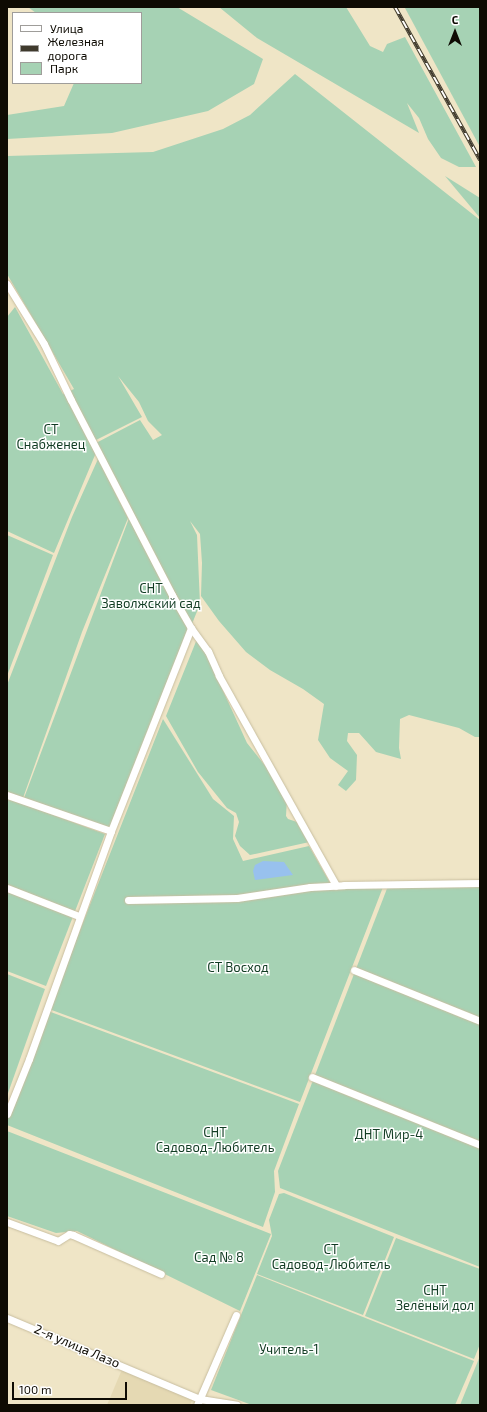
<!DOCTYPE html>
<html>
<head>
<meta charset="utf-8">
<style>
  body { margin:0 }
  #map { position:relative; width:487px; height:1412px; overflow:hidden; background:#efe5c6; font-family:"Exo 2",sans-serif }
  div>[style] { position:absolute }
  .built>* { inset:0; background:#e5d9b3 }
  .green>* { inset:0; background:#a6d2b4 }
  .water>* { inset:0; background:#98c1ee }
  .roads { filter:drop-shadow(0 0 1px #c8bea0) drop-shadow(0 0 1px #c8bea0) }
  .minor>* { height:7px; margin:-3.5px; padding:0 3.5px; transform-origin:3.5px; border-radius:3.5px; background:#fff }
  .rail>* { height:4px; margin-top:-2px; transform-origin:0; background:repeating-linear-gradient(90deg,#fff 0 8px,#3f3a2d 0 16px); box-sizing:border-box; border-block:1px solid #3f3a2d }
  span { translate:-50% -50%; white-space:nowrap; text-align:center; line-height:1.15; -webkit-text-stroke:3px #fff; paint-order:stroke }
  .park-label { font-size:13px; color:#113c23 }
  .street-label { font-size:13px; color:#0e0b03 }
  .frame { position:absolute; inset:0; border:8px solid #0e0b03; pointer-events:none }
  .legend { position:absolute; left:12px; top:12px; width:130px; height:72px; box-sizing:border-box; background:#fff; border:1px solid #9f9d9a; margin:0; padding:5px 7px; list-style:none; font-size:12px; color:#0e0b03 }
  .legend li { display:flex; align-items:center; gap:8px; height:20px }
  .legend b { width:20px; border:1px solid #9f9d9a }
  .north { position:absolute; left:435px; top:12px; width:40px; height:40px; -webkit-text-stroke:3px #fff; paint-order:stroke; rotate:0deg; font-size:11px; font-weight:700; line-height:16px; text-align:center; color:#0e0b03 }
  .north::after { content:''; display:block; margin:auto; width:14px; height:18px; background:#0e0b03; clip-path:polygon(50% 0,100% 100%,50% 72%,0 100%) }
  .scale { position:absolute; left:12px; top:1382px; width:115px; height:18px; box-sizing:border-box; border:2px solid #0e0b03; border-top:0; padding-left:5px; font-size:12px; line-height:14px; white-space:nowrap; color:#0e0b03; -webkit-text-stroke:3px #fff; paint-order:stroke }
</style>
</head>
<body>
<div id="map">
  <div class="built">
    <div style="clip-path:polygon(123px 1367px,194px 1396px,190px 1405px,107px 1405px)"></div>
  </div>
  <div class="green">
    <div style="clip-path:polygon(28px 7px,177px 7px,263px 59px,254px 84px,208px 111px,112px 133px,7px 139px,7px 115px,64px 106px,74px 83px,141px 83px,141px 13px,36px 13px)"></div>
    <div style="clip-path:polygon(219px 7px,346px 7px,370px 46px,383px 52px,387px 44px,405px 37px,476px 167px,459px 167px,441px 158px,428px 139px,419px 118px,407px 103px,419px 133px,257px 38px)"></div>
    <div style="clip-path:polygon(406px 7px,480px 7px,480px 147px,405px 8px)"></div>
    <div style="clip-path:polygon(evenodd,295px 74px,480px 220px,480px 737px,475px 737px,459px 728px,409px 715px,400px 719px,399px 748px,401px 759px,376px 752px,359px 733px,348px 733px,347px 741px,357px 755px,356px 780px,346px 791px,338px 785px,348px 771px,330px 758px,318px 740px,324px 704px,303px 689px,270px 670px,246px 652px,219px 621px,201px 596px,202px 563px,200px 534px,190px 521px,197px 535px,200px 604px,110px 828px,24px 798px,131px 513px,95px 444px,95px 455px,54px 553px,7px 531px,7px 317px,15px 307px,63px 394px,74px 389px,7px 274px,7px 156px,153px 152px,223px 129px,250px 115px,295px 74px,118px 376px,139px 402px,148px 421px,162px 435px,153px 440px,140px 420px,96px 443px,96px 440px,142px 417px,118px 376px)"></div>
    <div style="clip-path:polygon(445px 176px,480px 198px,480px 218px)"></div>
    <div style="clip-path:polygon(98px 459px,128px 518px,82px 632px,23px 798px,7px 792px,7px 685px,72px 517px)"></div>
    <div style="clip-path:polygon(7px 535px,53px 555px,7px 676px)"></div>
    <div style="clip-path:polygon(197px 639px,203px 647px,247px 743px,267px 768px,287px 799px,286px 816px,288px 819px,297px 822px,314px 841px,250px 855px,240px 846px,235px 836px,239px 822px,236px 813px,227px 808px,198px 772px,166px 716px)"></div>
    <div style="clip-path:polygon(163px 719px,213px 799px,234px 816px,233px 839px,243px 861px,309px 846px,333px 888px,383px 887px,300px 1102px,49px 1009px)"></div>
    <div style="clip-path:polygon(7px 798px,105px 834px,46px 986px,7px 971px)"></div>
    <div style="clip-path:polygon(480px 885px,480px 1267px,280px 1188px,278px 1171px,388px 886px)"></div>
    <div style="clip-path:polygon(7px 974px,45px 989px,7px 1096px)"></div>
    <div style="clip-path:polygon(48px 1011px,299px 1104px,274px 1171px,275px 1192px,263px 1227px,7px 1125px,7px 1115px)"></div>
    <div style="clip-path:polygon(7px 1131px,271px 1234px,240px 1311px,77px 1231px,56px 1233px,7px 1216px)"></div>
    <div style="clip-path:polygon(284px 1193px,394px 1237px,363px 1315px,257px 1274px,272px 1236px,269px 1220px,279px 1194px)"></div>
    <div style="clip-path:polygon(396px 1238px,480px 1269px,480px 1344px,474px 1359px,365px 1316px)"></div>
    <div style="clip-path:polygon(257px 1275px,474px 1361px,455px 1405px,252px 1405px,211px 1390px)"></div>
    <div style="clip-path:polygon(480px 1356px,480px 1405px,460px 1405px)"></div>
  </div>
  <div class="water">
    <div style="clip-path:polygon(263px 861px,284px 862px,293px 875px,255px 880px,253px 871px,255px 865px)"></div>
  </div>
  <div class="roads">
    <div class="minor">
      <div style="left:7px;top:284px;width:70px;rotate:58.3deg"></div>
      <div style="left:44px;top:344px;width:62px;rotate:64.3deg"></div>
      <div style="left:71px;top:400px;width:220px;rotate:62.6deg"></div>
      <div style="left:172px;top:595px;width:38px;rotate:60deg"></div>
      <div style="left:191px;top:628px;width:29px;rotate:54deg"></div>
      <div style="left:208px;top:651px;width:27px;rotate:66deg"></div>
      <div style="left:219px;top:676px;width:240px;rotate:60.8deg"></div>
      <div style="left:7px;top:795px;width:110px;rotate:19.1deg"></div>
      <div style="left:7px;top:888px;width:77px;rotate:21.3deg"></div>
      <div style="left:128px;top:900px;width:109px;rotate:-1.1deg"></div>
      <div style="left:237px;top:898px;width:74px;rotate:-8.6deg"></div>
      <div style="left:310px;top:887px;width:34px;rotate:-3deg"></div>
      <div style="left:344px;top:885px;width:136px;rotate:-0.8deg"></div>
      <div style="left:354px;top:970px;width:136px;rotate:22deg"></div>
      <div style="left:312px;top:1077px;width:181px;rotate:22deg"></div>
      <div style="left:7px;top:1114px;width:59px;rotate:-68.2deg"></div>
      <div style="left:29px;top:1059px;width:242px;rotate:-70.2deg"></div>
      <div style="left:111px;top:831px;width:218px;rotate:-68.5deg"></div>
      <div style="left:7px;top:1222px;width:54px;rotate:20.4deg"></div>
      <div style="left:58px;top:1241px;width:13px;rotate:-32deg"></div>
      <div style="left:69px;top:1234px;width:4px;rotate:14deg"></div>
      <div style="left:73px;top:1235px;width:96px;rotate:23.9deg"></div>
      <div style="left:7px;top:1318px;width:209px;rotate:22.8deg"></div>
      <div style="left:200px;top:1399px;width:37px;rotate:9deg"></div>
      <div style="left:197px;top:1405px;width:98px;rotate:-66.6deg"></div>
    </div>
  </div>
  <div class="rail">
    <div style="left:395px;top:7px;width:175px;rotate:60.9deg"></div>
  </div>
  <div class="park-label">
    <span style="left:51px;top:437px">СТ<br>Снабженец</span>
    <span style="left:151px;top:596px">СНТ<br>Заволжский сад</span>
    <span style="left:238px;top:967px">СТ Восход</span>
    <span style="left:215px;top:1140px">СНТ<br>Садовод-Любитель</span>
    <span style="left:389px;top:1134px">ДНТ Мир-4</span>
    <span style="left:331px;top:1257px">СТ<br>Садовод-Любитель</span>
    <span style="left:219px;top:1257px">Сад № 8</span>
    <span style="left:435px;top:1298px">СНТ<br>Зелёный дол</span>
    <span style="left:289px;top:1349px">Учитель-1</span>
  </div>
  <div class="street-label">
    <span style="left:77px;top:1346px;rotate:23deg">2-я улица Лазо</span>
  </div>
  <div class="frame"></div>
  <ul class="legend">
  <li><b style="height:5px;background:#fff"></b>Улица</li>
  <li><b style="height:5px;background:#3f3a2d"></b>Железная дорога</li>
  <li><b style="height:11px;background:#a6d2b4"></b>Парк</li>
  </ul>
  <div class="north">С</div>
  <div class="scale">100 m</div>
</div>
</body>
</html>
